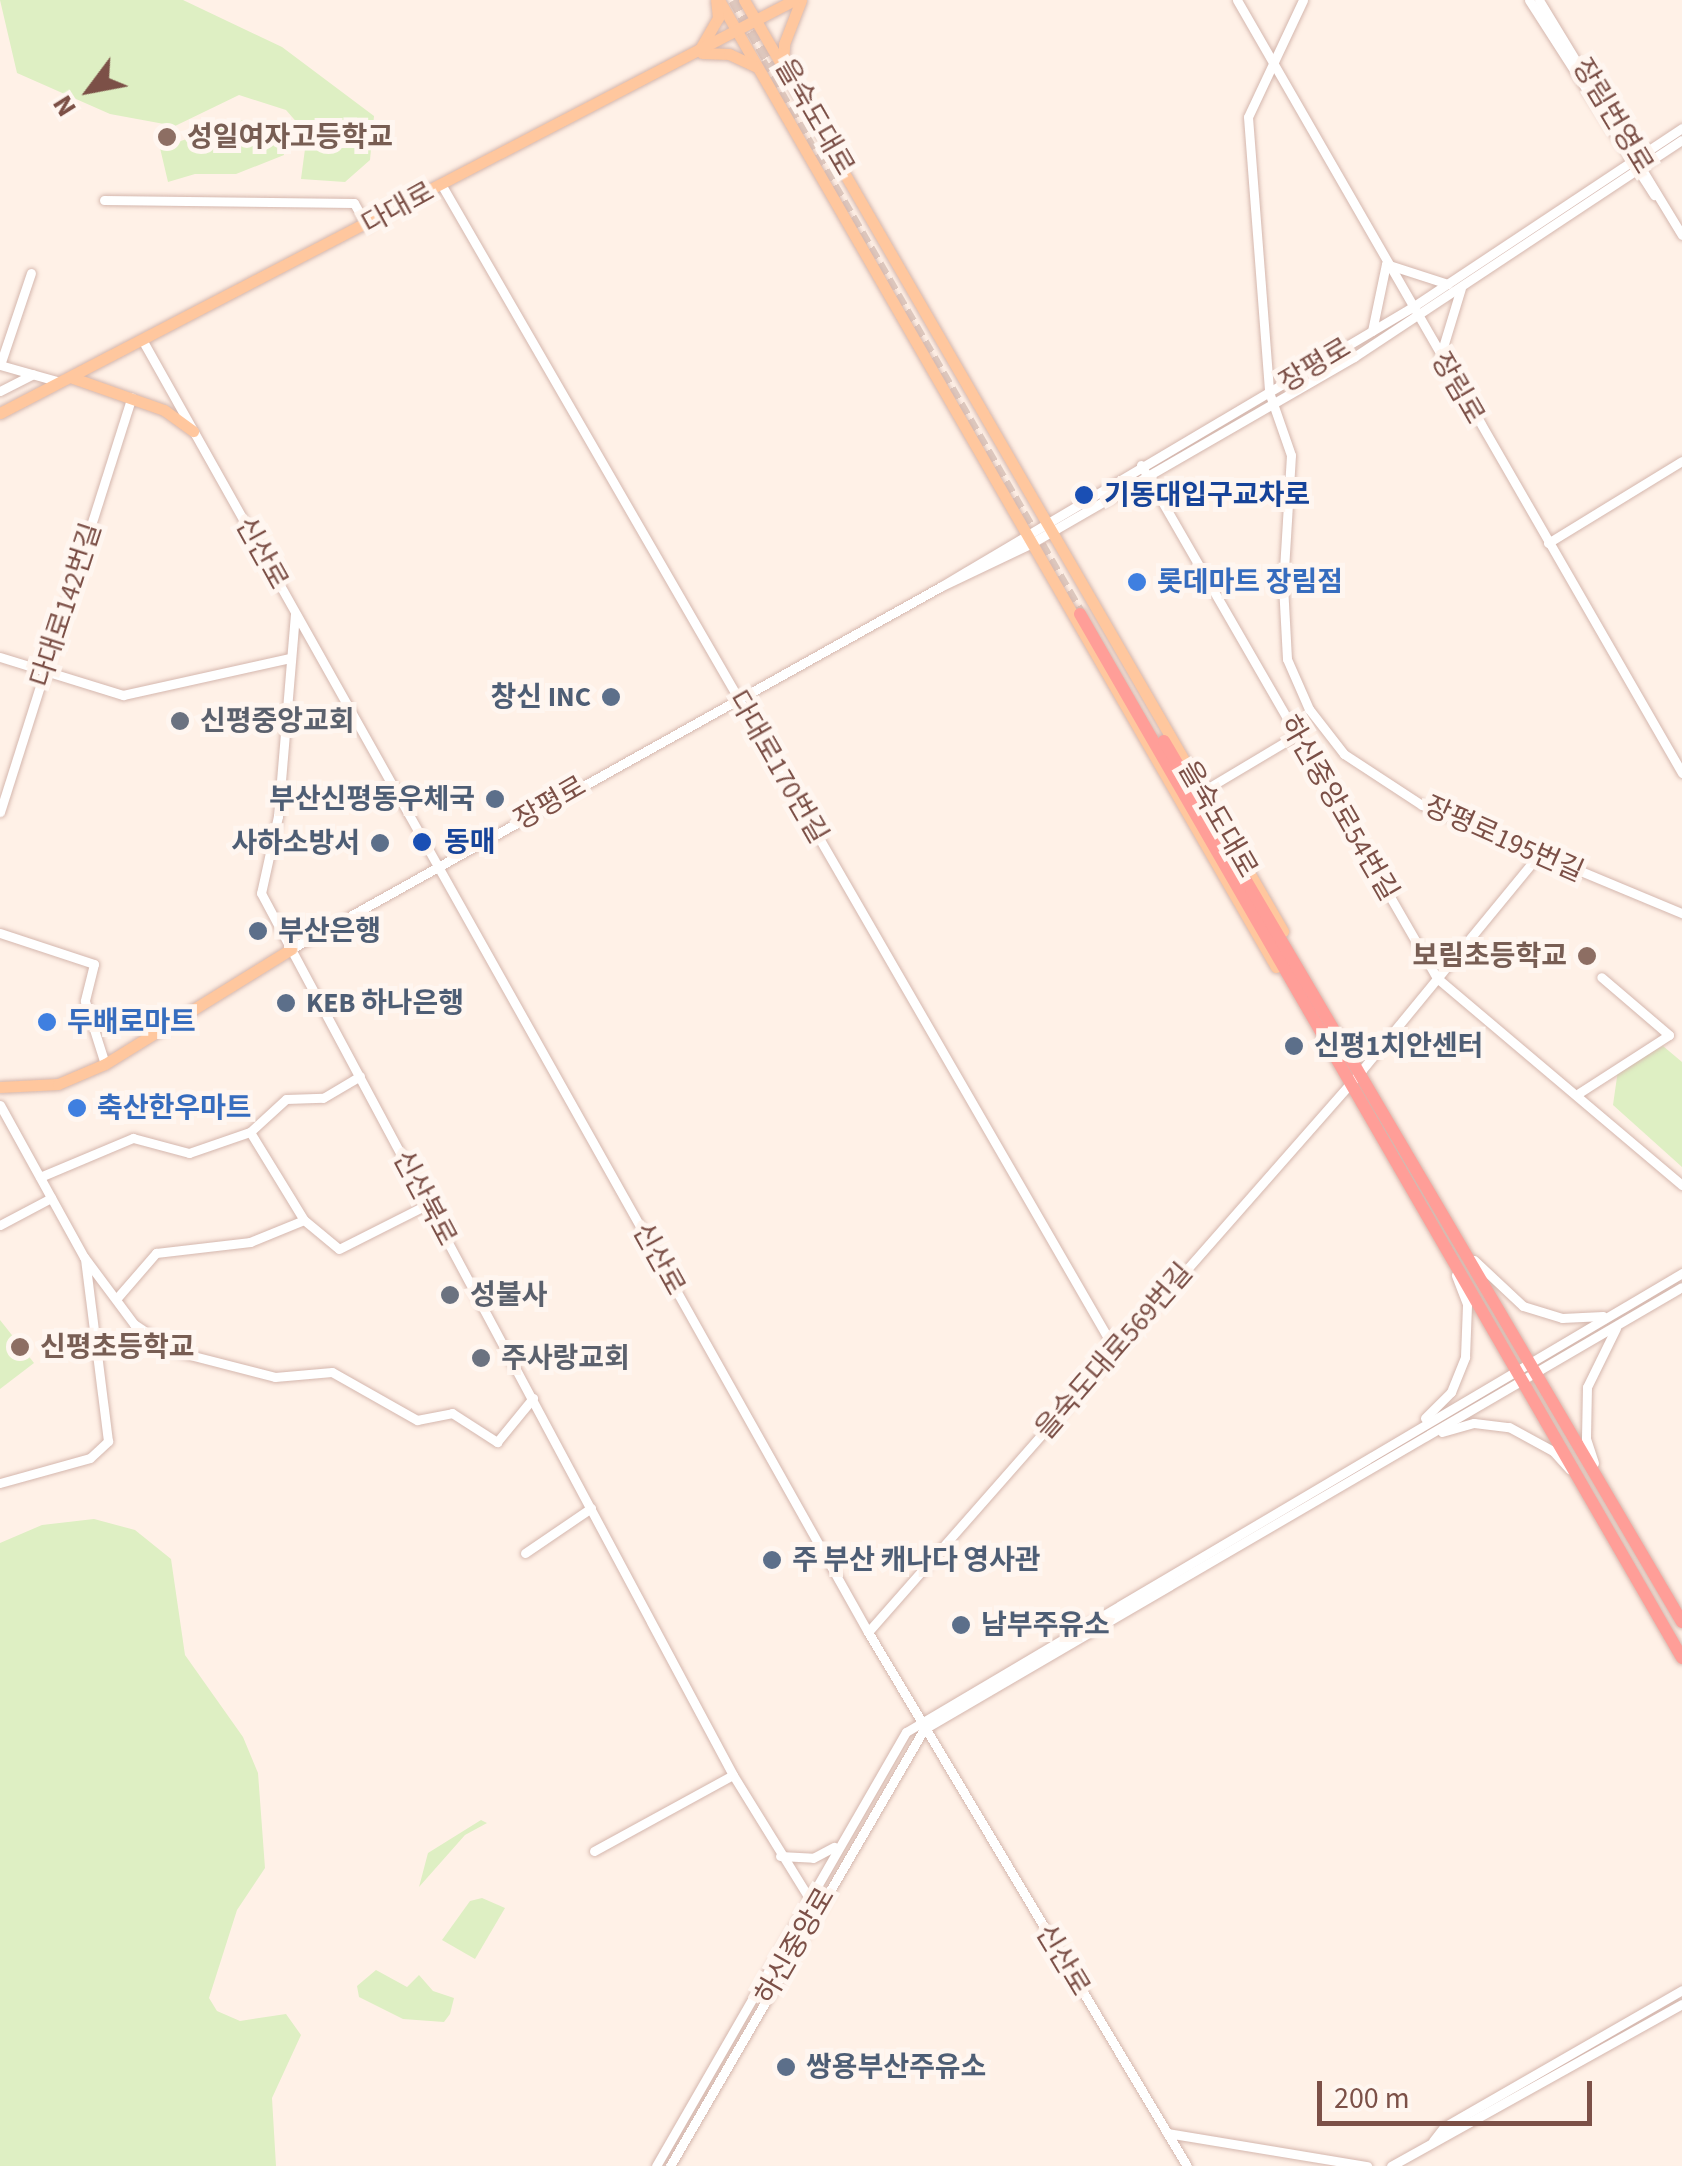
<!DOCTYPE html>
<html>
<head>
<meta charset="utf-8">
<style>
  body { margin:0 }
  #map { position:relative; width:1682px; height:2166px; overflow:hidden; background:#fff1e7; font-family:"Source Sans 3","Noto Sans KR",sans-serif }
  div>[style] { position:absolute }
  .green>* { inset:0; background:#deefc3 }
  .highway-tunnel>* { height:12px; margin-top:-6px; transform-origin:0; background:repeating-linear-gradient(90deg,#dec9bf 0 12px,transparent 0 18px) }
  .roads { filter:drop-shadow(0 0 2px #d5b7ae) drop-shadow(0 0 2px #d5b7ae) }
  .minor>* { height:9px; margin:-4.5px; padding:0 4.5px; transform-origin:4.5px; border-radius:4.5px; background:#fff }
  .major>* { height:11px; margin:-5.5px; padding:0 5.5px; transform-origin:5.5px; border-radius:5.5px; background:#ffc79e }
  .highway>* { height:12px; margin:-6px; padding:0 6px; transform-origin:6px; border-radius:6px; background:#ff9e98 }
  .dots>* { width:28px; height:28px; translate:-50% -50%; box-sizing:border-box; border:5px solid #fff6f0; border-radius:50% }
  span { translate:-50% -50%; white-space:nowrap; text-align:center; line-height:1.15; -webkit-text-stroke:10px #fff6f0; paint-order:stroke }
  .street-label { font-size:28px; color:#7c5047 }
  .education-label { font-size:28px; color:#785e54; font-weight:700 }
  .left { translate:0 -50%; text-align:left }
  .right { translate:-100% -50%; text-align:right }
  .transit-label { font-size:28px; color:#164399; font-weight:700 }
  .shop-label { font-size:28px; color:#366cbe; font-weight:700 }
  .service-label { font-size:28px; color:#4e5e75; font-weight:700 }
  .worship-label { font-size:28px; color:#5b616d; font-weight:700 }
  .north { position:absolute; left:40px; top:40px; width:100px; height:100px; -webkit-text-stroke:8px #fff6f0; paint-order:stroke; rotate:238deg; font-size:28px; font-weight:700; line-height:40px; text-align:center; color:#7c5047 }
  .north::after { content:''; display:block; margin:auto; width:35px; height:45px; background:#7c5047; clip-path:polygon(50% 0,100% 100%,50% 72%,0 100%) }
  .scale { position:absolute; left:1317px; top:2081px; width:275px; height:45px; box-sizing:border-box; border:5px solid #7c5047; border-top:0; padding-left:12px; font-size:30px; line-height:35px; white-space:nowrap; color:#7c5047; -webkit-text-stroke:8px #fff6f0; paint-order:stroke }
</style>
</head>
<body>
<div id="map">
  <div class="green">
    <div style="clip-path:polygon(0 0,183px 0,282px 47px,374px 116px,370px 160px,345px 182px,301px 179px,307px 134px,286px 110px,239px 95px,175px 126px,110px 114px,17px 73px)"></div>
    <div style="clip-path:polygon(243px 120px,278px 129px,284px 155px,236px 174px,195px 174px,168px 182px,160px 148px)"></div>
    <div style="clip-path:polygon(1663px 1046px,1682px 1062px,1682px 1167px,1613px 1105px,1618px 1070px)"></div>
    <div style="clip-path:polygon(0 1320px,34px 1363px,0 1389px)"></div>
    <div style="clip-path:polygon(94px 1519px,135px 1530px,171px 1559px,185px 1655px,243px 1737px,258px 1773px,265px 1868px,237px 1910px,209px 1998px,217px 2011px,240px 2021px,286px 2014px,301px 2035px,272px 2098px,276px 2166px,0 2166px,0 1543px,42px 1525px)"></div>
    <div style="clip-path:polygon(481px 1820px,487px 1823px,465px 1835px,419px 1887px,428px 1853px)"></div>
    <div style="clip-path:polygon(482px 1898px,505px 1908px,475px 1959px,442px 1940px,470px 1901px)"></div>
    <div style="clip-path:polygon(376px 1970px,407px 1987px,419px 1975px,433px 1991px,454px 1998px,450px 2014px,444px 2022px,403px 2019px,359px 1997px,357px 1986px)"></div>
  </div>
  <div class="highway-tunnel">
    <div style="left:734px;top:0;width:78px;rotate:60.2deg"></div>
    <div style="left:761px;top:62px;width:638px;rotate:59.98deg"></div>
  </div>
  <div class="roads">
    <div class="minor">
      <div style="left:1237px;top:0;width:892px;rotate:60.07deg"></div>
      <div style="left:1303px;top:0;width:129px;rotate:115.2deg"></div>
      <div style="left:1248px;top:117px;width:276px;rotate:85.6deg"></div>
      <div style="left:1269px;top:392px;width:67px;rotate:70.8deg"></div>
      <div style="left:1291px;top:455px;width:130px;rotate:93.5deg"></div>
      <div style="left:1283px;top:585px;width:74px;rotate:86.9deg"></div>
      <div style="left:1287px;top:659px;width:55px;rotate:66.3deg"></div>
      <div style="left:1309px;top:709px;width:57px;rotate:52.1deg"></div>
      <div style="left:1344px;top:754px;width:93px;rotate:33.2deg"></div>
      <div style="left:1422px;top:805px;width:282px;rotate:22.6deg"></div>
      <div style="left:1529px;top:0;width:232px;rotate:57.3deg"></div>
      <div style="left:1539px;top:0;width:275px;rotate:58.7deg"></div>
      <div style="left:441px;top:184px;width:1347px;rotate:59.97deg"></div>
      <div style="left:104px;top:200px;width:250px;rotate:0.7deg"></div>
      <div style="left:354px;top:203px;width:26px;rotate:61deg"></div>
      <div style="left:1372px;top:331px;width:68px;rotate:-78.2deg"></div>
      <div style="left:1386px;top:264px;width:65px;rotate:17.9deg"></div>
      <div style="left:144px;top:343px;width:1478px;rotate:60.68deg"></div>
      <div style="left:868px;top:1632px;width:622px;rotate:59.15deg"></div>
      <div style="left:1440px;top:357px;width:72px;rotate:-73.1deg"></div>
      <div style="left:0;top:365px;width:97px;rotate:-71.4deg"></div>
      <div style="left:0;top:365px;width:62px;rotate:15.8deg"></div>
      <div style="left:0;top:391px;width:37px;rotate:-27deg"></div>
      <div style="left:1141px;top:465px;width:592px;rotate:60.02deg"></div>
      <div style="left:1437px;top:978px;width:321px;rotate:40.2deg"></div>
      <div style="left:1548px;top:543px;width:157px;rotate:-31.5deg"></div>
      <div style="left:940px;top:587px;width:100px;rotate:-25.5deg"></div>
      <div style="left:1030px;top:544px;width:374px;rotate:-30deg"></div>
      <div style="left:1354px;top:357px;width:393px;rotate:-33.5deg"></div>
      <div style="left:295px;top:614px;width:203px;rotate:94.8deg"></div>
      <div style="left:278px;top:816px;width:79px;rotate:102.4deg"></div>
      <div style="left:261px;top:893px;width:1000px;rotate:61.85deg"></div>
      <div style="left:733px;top:1775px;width:156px;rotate:58.3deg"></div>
      <div style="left:0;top:657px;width:129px;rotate:17.2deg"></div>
      <div style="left:123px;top:695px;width:171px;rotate:-12.5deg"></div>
      <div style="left:1203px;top:791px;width:109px;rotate:-30.8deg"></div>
      <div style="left:0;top:812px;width:435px;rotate:-72.4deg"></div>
      <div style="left:0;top:933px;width:99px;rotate:18.3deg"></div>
      <div style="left:94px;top:964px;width:38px;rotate:104deg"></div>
      <div style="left:85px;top:1001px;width:66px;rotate:72.4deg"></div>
      <div style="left:291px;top:949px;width:743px;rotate:-29.15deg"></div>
      <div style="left:940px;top:587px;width:547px;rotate:-30.64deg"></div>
      <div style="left:1411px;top:308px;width:325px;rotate:-33.6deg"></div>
      <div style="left:1579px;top:1093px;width:107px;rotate:-32.8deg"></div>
      <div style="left:1669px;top:1035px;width:89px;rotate:-139.5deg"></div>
      <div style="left:0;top:1105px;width:174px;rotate:61.1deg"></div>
      <div style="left:84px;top:1257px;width:84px;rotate:53.3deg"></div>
      <div style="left:134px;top:1324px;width:48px;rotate:34deg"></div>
      <div style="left:174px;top:1351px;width:104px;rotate:14.4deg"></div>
      <div style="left:275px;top:1377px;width:57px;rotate:-5deg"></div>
      <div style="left:332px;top:1372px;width:98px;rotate:29.5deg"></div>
      <div style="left:417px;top:1420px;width:36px;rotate:-11deg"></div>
      <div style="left:452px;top:1413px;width:54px;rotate:32.8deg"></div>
      <div style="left:497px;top:1442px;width:57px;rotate:-50.7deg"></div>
      <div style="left:250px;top:1132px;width:103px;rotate:58.5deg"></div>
      <div style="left:304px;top:1220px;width:45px;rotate:39.6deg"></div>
      <div style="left:339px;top:1249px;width:100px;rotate:-26.8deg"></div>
      <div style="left:40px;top:1177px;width:101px;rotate:-22.8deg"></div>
      <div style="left:133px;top:1138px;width:58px;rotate:15deg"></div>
      <div style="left:189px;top:1153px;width:65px;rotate:-19deg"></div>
      <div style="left:250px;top:1132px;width:49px;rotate:-42.5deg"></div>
      <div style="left:286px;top:1099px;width:37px;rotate:-2deg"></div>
      <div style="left:323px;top:1098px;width:43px;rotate:-30.7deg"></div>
      <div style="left:0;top:1225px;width:58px;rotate:-27.9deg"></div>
      <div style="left:1474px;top:1260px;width:67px;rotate:43.2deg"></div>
      <div style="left:1523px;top:1306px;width:41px;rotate:17.1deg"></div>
      <div style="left:1562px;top:1318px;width:41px;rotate:-2.8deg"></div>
      <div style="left:117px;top:1298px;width:60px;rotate:-49.1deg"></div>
      <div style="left:156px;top:1253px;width:95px;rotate:-6.7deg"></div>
      <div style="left:250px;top:1242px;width:58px;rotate:-22.2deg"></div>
      <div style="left:1425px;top:1418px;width:37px;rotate:-45deg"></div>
      <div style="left:1451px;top:1392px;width:38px;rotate:-68deg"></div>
      <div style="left:1465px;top:1357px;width:53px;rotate:-87.8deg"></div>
      <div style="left:1467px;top:1304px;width:31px;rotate:-111deg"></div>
      <div style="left:1442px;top:1432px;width:33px;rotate:-16deg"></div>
      <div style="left:1474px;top:1423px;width:35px;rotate:7deg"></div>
      <div style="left:1509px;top:1427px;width:50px;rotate:28.6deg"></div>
      <div style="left:1553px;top:1451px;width:25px;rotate:48deg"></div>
      <div style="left:1594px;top:1463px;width:26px;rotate:-108deg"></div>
      <div style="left:1586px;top:1438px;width:51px;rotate:-88.9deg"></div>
      <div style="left:1587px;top:1387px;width:66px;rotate:-63.8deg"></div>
      <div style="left:0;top:1483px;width:93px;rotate:-15.5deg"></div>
      <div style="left:90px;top:1458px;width:25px;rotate:-43deg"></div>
      <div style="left:108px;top:1441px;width:183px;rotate:-97.2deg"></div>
      <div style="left:525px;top:1553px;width:80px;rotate:-34.3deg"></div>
      <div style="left:868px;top:1632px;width:748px;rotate:-48.68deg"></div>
      <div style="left:1362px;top:1070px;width:277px;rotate:-50.6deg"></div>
      <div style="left:594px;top:1851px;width:158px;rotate:-28.7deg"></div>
      <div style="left:780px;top:1856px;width:33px;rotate:3deg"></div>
      <div style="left:813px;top:1858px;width:24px;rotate:-28deg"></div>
      <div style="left:1167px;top:2133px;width:203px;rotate:9.4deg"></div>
      <div style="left:1433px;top:2141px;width:18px;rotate:-52deg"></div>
      <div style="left:1444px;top:2127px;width:275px;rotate:-29.9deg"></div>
      <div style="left:656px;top:2166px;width:501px;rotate:-60.06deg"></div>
      <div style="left:906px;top:1732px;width:902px;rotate:-30.6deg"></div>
      <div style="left:670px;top:2166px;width:505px;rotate:-59.83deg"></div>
      <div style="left:924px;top:1729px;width:877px;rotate:-30.25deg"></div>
      <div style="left:1391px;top:2166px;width:333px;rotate:-29.1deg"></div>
    </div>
    <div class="major">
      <div style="left:719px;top:0;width:1116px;rotate:60.06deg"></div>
      <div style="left:744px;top:0;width:1076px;rotate:59.93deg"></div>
      <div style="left:700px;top:49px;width:36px;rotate:-60deg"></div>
      <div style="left:718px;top:18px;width:18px;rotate:-96deg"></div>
      <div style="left:702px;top:53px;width:27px;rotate:2deg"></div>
      <div style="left:729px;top:54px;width:29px;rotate:25deg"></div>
      <div style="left:783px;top:66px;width:22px;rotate:-87deg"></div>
      <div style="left:784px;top:44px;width:47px;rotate:-68.9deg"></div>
      <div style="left:73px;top:378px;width:96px;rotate:19.4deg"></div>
      <div style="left:164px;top:410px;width:36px;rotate:36deg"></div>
      <div style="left:0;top:413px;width:895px;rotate:-27.48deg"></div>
      <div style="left:0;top:1087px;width:58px;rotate:-3deg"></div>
      <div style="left:58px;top:1084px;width:51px;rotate:-23.1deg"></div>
      <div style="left:105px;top:1064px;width:219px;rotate:-31.7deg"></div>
    </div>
    <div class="highway">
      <div style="left:1080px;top:614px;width:1205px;rotate:60.03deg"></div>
      <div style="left:1164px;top:741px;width:1022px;rotate:59.55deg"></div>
    </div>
  </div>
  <div class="dots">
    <div style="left:167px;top:137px;background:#8d6e63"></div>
    <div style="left:1084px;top:495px;background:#1a4fb4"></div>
    <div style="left:1137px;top:582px;background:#3f7fe0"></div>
    <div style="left:611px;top:697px;background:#5c6f8a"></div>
    <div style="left:180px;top:721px;background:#6b7280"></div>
    <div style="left:495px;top:799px;background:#5c6f8a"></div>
    <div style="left:422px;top:842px;background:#1a4fb4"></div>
    <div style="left:380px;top:843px;background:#5c6f8a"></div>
    <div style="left:258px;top:931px;background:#5c6f8a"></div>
    <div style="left:1587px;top:956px;background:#8d6e63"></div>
    <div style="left:286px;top:1003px;background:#5c6f8a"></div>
    <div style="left:47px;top:1022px;background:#3f7fe0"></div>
    <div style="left:1294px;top:1046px;background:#5c6f8a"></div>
    <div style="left:77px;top:1108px;background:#3f7fe0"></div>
    <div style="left:450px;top:1295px;background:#6b7280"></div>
    <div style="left:20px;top:1347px;background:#8d6e63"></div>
    <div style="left:481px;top:1358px;background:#6b7280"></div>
    <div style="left:772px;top:1560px;background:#5c6f8a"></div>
    <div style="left:961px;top:1625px;background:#5c6f8a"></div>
    <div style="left:786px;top:2067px;background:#5c6f8a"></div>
  </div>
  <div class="street-label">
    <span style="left:1613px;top:116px;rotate:59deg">장림번영로</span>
    <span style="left:815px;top:117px;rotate:60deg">을숙도대로</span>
    <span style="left:398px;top:208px;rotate:-29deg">다대로</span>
    <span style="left:1315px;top:365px;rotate:-31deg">장평로</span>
    <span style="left:1458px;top:388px;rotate:60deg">장림로</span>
    <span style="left:262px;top:553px;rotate:61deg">신산로</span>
    <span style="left:66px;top:605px;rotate:-72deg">다대로142번길</span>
    <span style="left:778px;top:767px;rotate:60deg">다대로170번길</span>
    <span style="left:550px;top:803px;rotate:-30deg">장평로</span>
    <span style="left:1339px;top:808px;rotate:60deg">하신중앙로54번길</span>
    <span style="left:1218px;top:819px;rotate:60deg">을숙도대로</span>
    <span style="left:1504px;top:839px;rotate:24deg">장평로195번길</span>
    <span style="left:425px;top:1198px;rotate:62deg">신산북로</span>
    <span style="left:659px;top:1259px;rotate:61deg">신산로</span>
    <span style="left:1114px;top:1351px;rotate:-49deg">을숙도대로569번길</span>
    <span style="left:795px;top:1946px;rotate:-60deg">하신중앙로</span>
    <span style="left:1063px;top:1960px;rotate:59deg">신산로</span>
  </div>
  <div class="education-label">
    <span class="left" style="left:187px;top:137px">성일여자고등학교</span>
    <span class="right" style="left:1567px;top:956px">보림초등학교</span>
    <span class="left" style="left:40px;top:1347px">신평초등학교</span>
  </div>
  <div class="transit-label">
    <span class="left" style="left:1104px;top:495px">기동대입구교차로</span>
    <span class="left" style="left:444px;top:842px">동매</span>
  </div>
  <div class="shop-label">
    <span class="left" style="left:1157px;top:582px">롯데마트 장림점</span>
    <span class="left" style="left:67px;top:1022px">두배로마트</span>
    <span class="left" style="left:97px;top:1108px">축산한우마트</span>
  </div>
  <div class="service-label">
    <span class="right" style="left:591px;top:697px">창신 INC</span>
    <span class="right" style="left:475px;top:799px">부산신평동우체국</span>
    <span class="right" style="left:360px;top:843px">사하소방서</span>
    <span class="left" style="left:278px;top:931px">부산은행</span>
    <span class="left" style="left:306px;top:1003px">KEB 하나은행</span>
    <span class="left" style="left:1314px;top:1046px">신평1치안센터</span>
    <span class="left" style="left:792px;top:1560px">주 부산 캐나다 영사관</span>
    <span class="left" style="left:981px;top:1625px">남부주유소</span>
    <span class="left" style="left:806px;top:2067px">쌍용부산주유소</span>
  </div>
  <div class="worship-label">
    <span class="left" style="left:200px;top:721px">신평중앙교회</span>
    <span class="left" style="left:470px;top:1295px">성불사</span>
    <span class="left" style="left:501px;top:1358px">주사랑교회</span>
  </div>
  <div class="north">N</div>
  <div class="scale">200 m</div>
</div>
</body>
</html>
